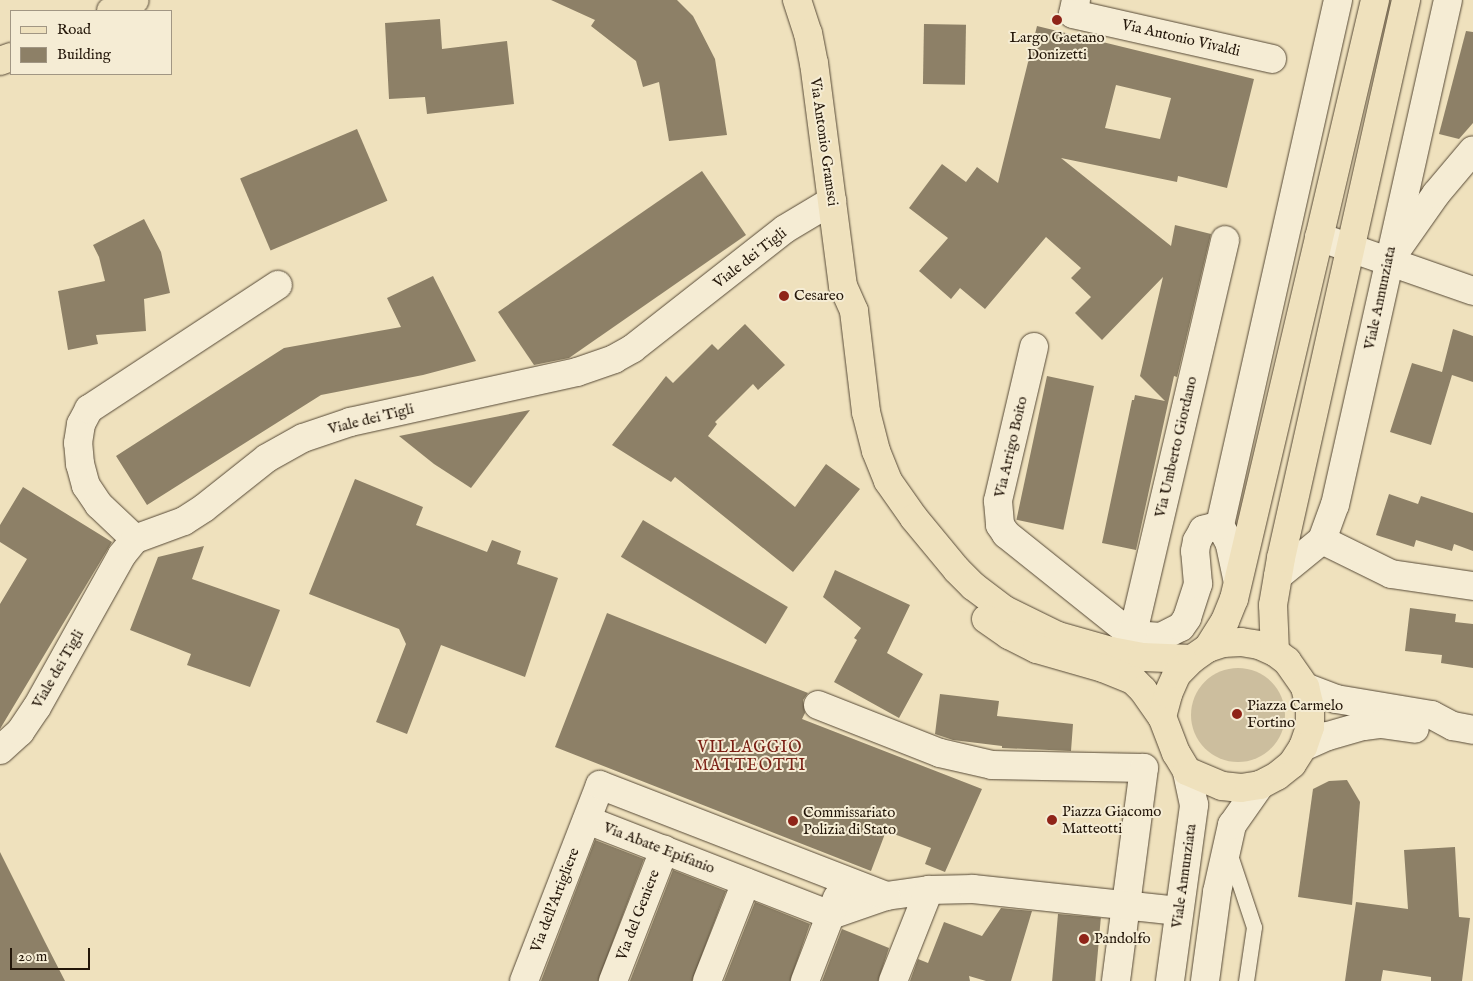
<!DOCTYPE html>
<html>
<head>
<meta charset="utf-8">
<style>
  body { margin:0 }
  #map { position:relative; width:1473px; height:981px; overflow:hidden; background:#efe1bd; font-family:"IM FELL English",serif }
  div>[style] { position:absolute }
  .green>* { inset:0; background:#ccbe9e }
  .round { border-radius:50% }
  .building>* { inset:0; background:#8d8067; transform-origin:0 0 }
  .roads { filter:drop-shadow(0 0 1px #564936) drop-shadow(0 0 1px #564936) }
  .service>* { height:15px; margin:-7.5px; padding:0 7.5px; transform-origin:7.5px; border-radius:7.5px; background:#f5ecd4 }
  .minor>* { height:28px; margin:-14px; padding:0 14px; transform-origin:14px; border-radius:14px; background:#f5ecd4 }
  .secondary>* { height:28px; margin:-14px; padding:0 14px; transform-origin:14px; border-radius:14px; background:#f5ecd4 }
  .primary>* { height:28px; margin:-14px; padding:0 14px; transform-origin:14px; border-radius:14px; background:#efe1bd }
  .dots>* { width:14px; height:14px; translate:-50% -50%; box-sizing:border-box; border:2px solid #f5ecd4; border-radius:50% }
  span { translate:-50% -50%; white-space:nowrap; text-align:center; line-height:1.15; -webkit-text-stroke:4px #f5ecd4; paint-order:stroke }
  .poi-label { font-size:15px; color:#231609 }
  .left { translate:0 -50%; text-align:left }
  .street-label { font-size:15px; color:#231609 }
  .neighbourhood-label { font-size:16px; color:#7a1f14; letter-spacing:1px }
  .legend { position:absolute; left:10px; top:10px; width:162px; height:65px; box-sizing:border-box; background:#f5ecd4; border:1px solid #a19683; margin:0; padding:6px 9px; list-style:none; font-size:15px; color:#231609 }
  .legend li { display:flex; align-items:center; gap:10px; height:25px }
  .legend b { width:25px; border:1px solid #a19683 }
  .scale { position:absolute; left:10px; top:948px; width:80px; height:22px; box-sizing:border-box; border:2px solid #231609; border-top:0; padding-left:6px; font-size:15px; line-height:18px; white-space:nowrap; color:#231609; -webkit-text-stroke:4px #f5ecd4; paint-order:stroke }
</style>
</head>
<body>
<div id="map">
  <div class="green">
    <div class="round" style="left:1191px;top:668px;width:94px;height:94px"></div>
  </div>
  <div class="building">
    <div style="clip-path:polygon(551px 0,677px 0,693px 16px,715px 59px,727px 135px,669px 141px,659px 82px,643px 87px,636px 61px,591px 26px,595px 20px)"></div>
    <div style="clip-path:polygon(440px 19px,442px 49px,507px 41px,514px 104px,427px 114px,425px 97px,389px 99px,385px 23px)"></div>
    <div style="left:924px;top:24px;width:42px;height:60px;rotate:1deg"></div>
    <div style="clip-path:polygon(evenodd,1037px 26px,1254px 79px,1227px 188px,1178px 176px,1177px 182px,1061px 158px,1171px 246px,1175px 225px,1211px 234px,1177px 377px,1174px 376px,1136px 550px,1102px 543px,1132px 400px,1134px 400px,1135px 395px,1165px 401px,1140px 376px,1163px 277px,1102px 340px,1075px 313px,1091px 297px,1071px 278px,1081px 268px,1046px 237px,985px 309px,960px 288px,951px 299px,919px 271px,948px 238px,909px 208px,942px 164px,966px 182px,977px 167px,998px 183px,1037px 26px,1116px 85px,1171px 98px,1160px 139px,1105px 128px,1116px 85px)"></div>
    <div style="clip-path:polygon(1466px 31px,1473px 32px,1473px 123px,1459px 139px,1439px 134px)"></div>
    <div style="left:357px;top:129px;width:78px;height:127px;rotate:67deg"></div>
    <div style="clip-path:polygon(702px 171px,746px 235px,569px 358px,534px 365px,498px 312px)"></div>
    <div style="clip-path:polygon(144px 219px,161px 252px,170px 293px,144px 299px,146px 331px,96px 335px,98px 344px,68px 350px,58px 291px,105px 281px,99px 257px,93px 245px)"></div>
    <div style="clip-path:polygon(433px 276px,476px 361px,423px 375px,321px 395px,147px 505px,116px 456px,284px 348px,401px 327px,387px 298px)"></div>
    <div style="clip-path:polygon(745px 324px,785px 365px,758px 390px,753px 384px,715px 422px,717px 424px,708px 436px,795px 507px,826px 464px,860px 489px,793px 572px,675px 477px,671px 482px,612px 445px,666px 376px,673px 383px,712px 344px,718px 350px)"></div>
    <div style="clip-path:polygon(1453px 329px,1473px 336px,1473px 382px,1452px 375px,1431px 445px,1390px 432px,1412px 363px,1442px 372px)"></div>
    <div style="left:1047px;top:376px;width:48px;height:147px;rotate:12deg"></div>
    <div style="clip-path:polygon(530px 410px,471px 488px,434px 464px,399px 436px)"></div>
    <div style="clip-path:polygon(355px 479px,423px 507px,416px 525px,487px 552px,492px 540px,521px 551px,517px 564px,558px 578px,525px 677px,441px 645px,407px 734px,376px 722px,406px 644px,399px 629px,309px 594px)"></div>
    <div style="clip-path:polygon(23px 487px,112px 542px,0 729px,0 604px,27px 559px,0 542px,0 525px)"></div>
    <div style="clip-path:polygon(1389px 494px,1418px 504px,1421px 496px,1473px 513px,1473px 551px,1454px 544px,1452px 551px,1416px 540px,1414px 547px,1376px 535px)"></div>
    <div style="left:643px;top:520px;width:169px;height:43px;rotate:31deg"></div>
    <div style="clip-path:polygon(204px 546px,192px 579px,280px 610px,250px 687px,187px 665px,191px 654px,130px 630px,158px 557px)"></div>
    <div style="clip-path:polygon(835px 570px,910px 605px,887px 653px,923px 674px,899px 718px,834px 682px,857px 640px,854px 638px,861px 628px,823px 597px)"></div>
    <div style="clip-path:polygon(1410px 608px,1456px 614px,1455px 622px,1473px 624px,1473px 668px,1441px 663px,1442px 655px,1405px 651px)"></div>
    <div style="clip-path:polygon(607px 613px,808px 693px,803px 700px,805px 713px,802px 719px,982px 789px,945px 872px,925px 864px,931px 848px,886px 831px,871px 871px,555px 747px)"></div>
    <div style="clip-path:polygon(940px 694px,999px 701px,997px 716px,1073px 724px,1071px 751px,1002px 748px,1002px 746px,953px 740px,935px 734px)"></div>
    <div style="clip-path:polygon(1347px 780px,1360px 802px,1352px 905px,1298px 897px,1313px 789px,1329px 781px)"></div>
    <div style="clip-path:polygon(595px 840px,644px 859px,598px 981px,541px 981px)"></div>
    <div style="clip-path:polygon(1455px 847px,1459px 917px,1470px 918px,1462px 981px,1431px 981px,1431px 977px,1383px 970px,1381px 981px,1345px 981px,1356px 902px,1408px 909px,1404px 850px)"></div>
    <div style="clip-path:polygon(0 852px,45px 942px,65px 981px,0 981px)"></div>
    <div style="clip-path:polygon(673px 870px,726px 891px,692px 981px,630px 981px)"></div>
    <div style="clip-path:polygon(755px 902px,810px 924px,790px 981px,724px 981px)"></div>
    <div style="clip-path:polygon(1001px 908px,1032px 911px,1011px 981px,986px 981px,969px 976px,970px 981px,910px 981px,918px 959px,928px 963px,944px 922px,982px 936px)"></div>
    <div style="left:1058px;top:914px;width:43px;height:68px;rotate:5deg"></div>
    <div style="clip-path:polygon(842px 929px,889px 948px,878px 981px,822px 981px)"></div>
  </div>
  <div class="roads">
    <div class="service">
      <div style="left:1229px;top:852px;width:79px;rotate:71.6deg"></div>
      <div style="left:1254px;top:927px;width:55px;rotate:98.4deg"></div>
    </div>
    <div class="minor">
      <div style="left:1076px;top:0;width:14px;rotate:102deg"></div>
      <div style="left:1073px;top:14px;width:204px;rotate:12.7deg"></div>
      <div style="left:1319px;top:237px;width:163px;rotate:19.3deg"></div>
      <div style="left:1396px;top:251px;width:70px;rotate:-54.9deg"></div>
      <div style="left:1436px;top:194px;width:57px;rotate:-49.9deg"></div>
      <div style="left:1034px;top:347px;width:158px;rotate:103.2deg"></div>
      <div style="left:998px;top:501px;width:24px;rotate:85deg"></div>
      <div style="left:1000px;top:525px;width:11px;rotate:56deg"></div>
      <div style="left:1006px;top:534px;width:161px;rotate:38.7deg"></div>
      <div style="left:1132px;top:635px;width:29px;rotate:4deg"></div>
      <div style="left:1161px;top:637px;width:22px;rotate:-27deg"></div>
      <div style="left:1181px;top:627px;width:11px;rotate:-56deg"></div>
      <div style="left:1187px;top:618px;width:36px;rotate:-72deg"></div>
      <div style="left:1198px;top:584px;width:33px;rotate:-95deg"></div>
      <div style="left:1195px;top:551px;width:10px;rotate:-79deg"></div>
      <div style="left:1197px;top:541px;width:13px;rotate:-61deg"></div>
      <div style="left:1203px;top:530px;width:18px;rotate:-16deg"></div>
      <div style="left:135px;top:539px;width:50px;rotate:-136.6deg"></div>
      <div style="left:99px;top:505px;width:23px;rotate:-124deg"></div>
      <div style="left:86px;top:486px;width:23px;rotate:-105deg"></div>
      <div style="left:80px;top:464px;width:21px;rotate:-95deg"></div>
      <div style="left:78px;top:443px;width:19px;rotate:-81deg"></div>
      <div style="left:81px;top:424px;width:17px;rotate:-62deg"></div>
      <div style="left:89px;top:409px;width:226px;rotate:-33.3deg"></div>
      <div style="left:1322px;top:540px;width:77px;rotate:26.2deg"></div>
      <div style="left:1391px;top:574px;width:83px;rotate:8.3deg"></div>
      <div style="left:1278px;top:576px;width:57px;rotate:-39.3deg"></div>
      <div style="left:1322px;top:540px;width:37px;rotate:-70deg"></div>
      <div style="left:1335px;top:505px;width:517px;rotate:-77.39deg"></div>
      <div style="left:1237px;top:578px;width:35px;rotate:-102deg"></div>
      <div style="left:1230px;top:544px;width:21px;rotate:-118deg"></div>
      <div style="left:1220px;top:525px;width:538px;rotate:-77.33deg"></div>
      <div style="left:1129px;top:650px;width:421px;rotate:-76.8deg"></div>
      <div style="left:818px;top:705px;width:131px;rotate:21.5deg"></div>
      <div style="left:940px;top:753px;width:53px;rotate:13deg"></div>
      <div style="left:992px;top:765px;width:152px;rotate:1.1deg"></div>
      <div style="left:1144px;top:768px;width:215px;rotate:97.5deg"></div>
      <div style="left:0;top:750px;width:27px;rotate:-42deg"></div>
      <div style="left:20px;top:732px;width:30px;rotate:-56deg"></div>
      <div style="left:37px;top:707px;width:174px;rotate:-60.8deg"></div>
      <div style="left:122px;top:555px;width:21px;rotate:-51deg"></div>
      <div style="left:135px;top:539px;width:52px;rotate:-20.2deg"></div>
      <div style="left:184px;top:521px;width:24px;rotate:-33deg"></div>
      <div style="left:204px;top:508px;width:80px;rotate:-38.4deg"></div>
      <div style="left:267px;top:458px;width:41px;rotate:-29.1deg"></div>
      <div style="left:303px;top:438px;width:50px;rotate:-18.8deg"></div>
      <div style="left:350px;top:422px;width:232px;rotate:-12.4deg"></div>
      <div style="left:577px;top:372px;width:39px;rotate:-19deg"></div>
      <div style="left:614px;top:359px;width:21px;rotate:-29deg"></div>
      <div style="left:632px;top:349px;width:194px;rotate:-38.1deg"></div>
      <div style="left:785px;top:229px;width:55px;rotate:-30.8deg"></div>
      <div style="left:587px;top:820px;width:262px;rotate:21.3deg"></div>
      <div style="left:831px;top:915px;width:58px;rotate:-19.1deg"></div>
      <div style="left:886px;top:896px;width:43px;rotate:-7.9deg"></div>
      <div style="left:929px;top:890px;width:44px;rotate:-1.3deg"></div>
      <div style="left:973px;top:889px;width:207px;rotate:6.1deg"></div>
      <div style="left:524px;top:981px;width:210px;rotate:-68.8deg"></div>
      <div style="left:600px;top:785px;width:307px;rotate:21.2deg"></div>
      <div style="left:613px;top:981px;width:141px;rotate:-68.7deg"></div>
      <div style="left:707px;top:981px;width:106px;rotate:-68.5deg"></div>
      <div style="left:805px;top:981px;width:89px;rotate:-68.9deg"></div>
      <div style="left:893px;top:981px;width:98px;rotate:-68.4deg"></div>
    </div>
    <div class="secondary">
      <div style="left:1305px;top:687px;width:33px;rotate:21deg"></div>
      <div style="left:1336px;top:699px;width:97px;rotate:9.5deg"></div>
      <div style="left:1432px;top:715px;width:24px;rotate:28deg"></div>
      <div style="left:1453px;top:726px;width:20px;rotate:11deg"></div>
      <div style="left:1303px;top:747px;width:27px;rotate:-24deg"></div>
      <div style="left:1328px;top:736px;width:37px;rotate:-16deg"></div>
      <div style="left:1364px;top:726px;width:17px;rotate:-7deg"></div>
      <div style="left:1381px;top:724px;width:34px;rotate:8deg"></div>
      <div style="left:1170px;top:981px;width:178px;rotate:-82.2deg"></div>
      <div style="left:1194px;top:805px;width:35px;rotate:-102deg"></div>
      <div style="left:1205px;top:981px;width:90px;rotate:-82.3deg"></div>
      <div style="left:1217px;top:892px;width:69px;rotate:-77.4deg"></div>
      <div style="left:1232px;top:825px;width:49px;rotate:-55deg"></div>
    </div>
    <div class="primary">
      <div style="left:797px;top:0;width:35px;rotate:72deg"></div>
      <div style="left:808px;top:33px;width:31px;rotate:79deg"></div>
      <div style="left:814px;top:63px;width:225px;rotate:82.6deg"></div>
      <div style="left:843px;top:286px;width:27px;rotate:66deg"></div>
      <div style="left:854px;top:311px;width:102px;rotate:83.2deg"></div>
      <div style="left:866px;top:412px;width:40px;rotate:75.6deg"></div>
      <div style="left:876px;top:451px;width:32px;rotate:68deg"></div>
      <div style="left:888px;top:481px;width:45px;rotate:54.9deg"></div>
      <div style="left:914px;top:518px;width:67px;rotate:50.4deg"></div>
      <div style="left:957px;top:570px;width:23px;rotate:45deg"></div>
      <div style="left:973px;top:586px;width:40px;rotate:37deg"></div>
      <div style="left:1005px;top:610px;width:59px;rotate:26.1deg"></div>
      <div style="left:1058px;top:636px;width:55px;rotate:15.8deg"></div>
      <div style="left:1111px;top:651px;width:32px;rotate:11deg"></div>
      <div style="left:1142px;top:657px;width:50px;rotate:2.3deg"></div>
      <div style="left:111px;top:11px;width:26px;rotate:-25deg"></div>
      <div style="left:0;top:61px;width:12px;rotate:-20deg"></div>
      <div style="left:986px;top:619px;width:28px;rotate:35deg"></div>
      <div style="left:1009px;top:635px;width:31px;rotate:27deg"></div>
      <div style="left:1037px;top:649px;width:69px;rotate:16.1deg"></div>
      <div style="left:1103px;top:668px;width:32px;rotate:22deg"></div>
      <div style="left:1133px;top:680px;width:14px;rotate:45deg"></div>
      <div style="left:1143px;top:690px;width:33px;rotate:55deg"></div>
      <div style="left:1241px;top:642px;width:18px;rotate:9deg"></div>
      <div style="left:1259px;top:645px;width:17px;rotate:24deg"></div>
      <div style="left:1275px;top:652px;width:15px;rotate:37deg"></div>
      <div style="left:1287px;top:661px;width:32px;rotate:55deg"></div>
      <div style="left:1305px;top:687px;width:21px;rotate:76deg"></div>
      <div style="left:1310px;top:707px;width:20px;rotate:90deg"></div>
      <div style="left:1310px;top:727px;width:21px;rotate:109deg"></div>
      <div style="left:1303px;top:747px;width:20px;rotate:123deg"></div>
      <div style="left:1292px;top:764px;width:19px;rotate:141deg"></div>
      <div style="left:1277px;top:776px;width:19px;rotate:152deg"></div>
      <div style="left:1260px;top:785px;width:19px;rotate:171deg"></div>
      <div style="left:1241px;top:788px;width:19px;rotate:-174deg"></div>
      <div style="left:1222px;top:786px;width:38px;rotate:-157deg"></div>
      <div style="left:1187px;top:771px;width:21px;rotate:-121deg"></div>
      <div style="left:1176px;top:753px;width:39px;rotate:-111deg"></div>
      <div style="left:1162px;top:717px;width:24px;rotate:-75deg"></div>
      <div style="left:1168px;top:694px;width:22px;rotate:-66deg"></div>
      <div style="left:1177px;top:674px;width:21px;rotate:-45deg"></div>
      <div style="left:1192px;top:659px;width:19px;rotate:-35deg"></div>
      <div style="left:1208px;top:648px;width:16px;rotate:-18deg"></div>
      <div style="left:1223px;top:643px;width:18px;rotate:-3deg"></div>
      <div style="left:1208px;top:648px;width:32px;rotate:-58deg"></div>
      <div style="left:1225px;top:621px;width:24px;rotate:-68deg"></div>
      <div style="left:1234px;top:599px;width:615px;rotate:-76.75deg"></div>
      <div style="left:1275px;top:652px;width:47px;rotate:-92.4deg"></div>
      <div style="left:1273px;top:605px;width:48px;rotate:-80.3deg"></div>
      <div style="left:1281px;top:558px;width:572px;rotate:-77.37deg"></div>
    </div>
  </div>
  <div class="dots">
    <div style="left:1057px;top:20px;background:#8f2418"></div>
    <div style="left:784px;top:296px;background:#8f2418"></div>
    <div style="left:1237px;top:714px;background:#8f2418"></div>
    <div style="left:1052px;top:820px;background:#8f2418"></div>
    <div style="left:793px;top:821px;background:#8f2418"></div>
    <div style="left:1084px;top:939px;background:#8f2418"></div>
  </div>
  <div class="poi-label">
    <span style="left:1057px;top:46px">Largo Gaetano<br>Donizetti</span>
    <span class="left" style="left:794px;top:296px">Cesareo</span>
    <span class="left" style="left:1247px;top:714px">Piazza Carmelo<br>Fortino</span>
    <span class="left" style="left:1062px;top:820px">Piazza Giacomo<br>Matteotti</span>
    <span class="left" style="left:803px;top:821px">Commissariato<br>Polizia di Stato</span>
    <span class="left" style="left:1094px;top:939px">Pandolfo</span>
  </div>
  <div class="street-label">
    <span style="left:1181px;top:38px;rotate:13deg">Via Antonio Vivaldi</span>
    <span style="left:824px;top:142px;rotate:82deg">Via Antonio Gramsci</span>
    <span style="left:750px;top:258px;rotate:-38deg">Viale dei Tigli</span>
    <span style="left:1380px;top:298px;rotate:-78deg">Viale Annunziata</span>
    <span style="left:371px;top:419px;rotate:-14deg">Viale dei Tigli</span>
    <span style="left:1011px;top:447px;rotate:-77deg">Via Arrigo Boito</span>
    <span style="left:1176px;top:447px;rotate:-77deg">Via Umberto Giordano</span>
    <span style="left:58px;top:669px;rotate:-60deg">Viale dei Tigli</span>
    <span style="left:659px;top:848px;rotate:21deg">Via Abate Epifanio</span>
    <span style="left:1184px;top:876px;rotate:-82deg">Viale Annunziata</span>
    <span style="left:555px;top:900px;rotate:-69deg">Via dell'Artigliere</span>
    <span style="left:638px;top:915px;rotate:-69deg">Via del Geniere</span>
  </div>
  <div class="neighbourhood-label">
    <span style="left:750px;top:757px">VILLAGGIO<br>MATTEOTTI</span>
  </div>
  <ul class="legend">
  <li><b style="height:6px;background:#efe1bd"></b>Road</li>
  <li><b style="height:14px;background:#8d8067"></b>Building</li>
  </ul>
  <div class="scale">20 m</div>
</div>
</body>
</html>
